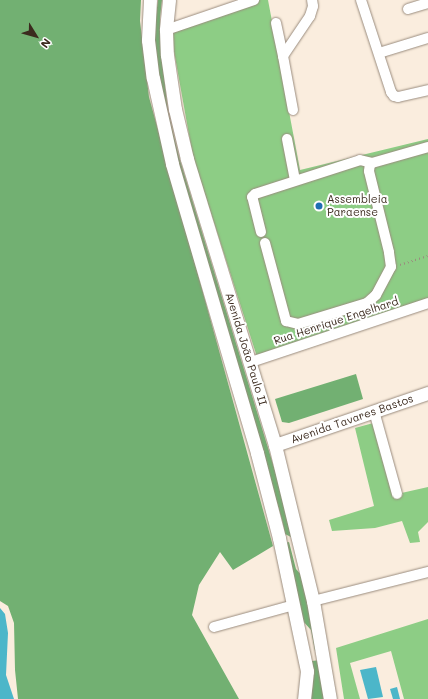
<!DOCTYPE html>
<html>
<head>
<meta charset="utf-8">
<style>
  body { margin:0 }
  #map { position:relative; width:428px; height:699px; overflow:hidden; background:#faedde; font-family:Mali,sans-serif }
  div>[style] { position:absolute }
  .green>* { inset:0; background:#8dcd85 }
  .forest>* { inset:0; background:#72b072 }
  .water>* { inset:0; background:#4cb6c9 }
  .path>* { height:1.5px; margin-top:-0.75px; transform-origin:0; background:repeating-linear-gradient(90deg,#9a8c7e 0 1px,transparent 0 4px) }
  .roads { filter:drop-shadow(0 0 1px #9a8c7e) drop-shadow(0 0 1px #9a8c7e) }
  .minor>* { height:10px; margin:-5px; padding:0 5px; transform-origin:5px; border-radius:5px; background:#fff }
  .major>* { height:13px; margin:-6.5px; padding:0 6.5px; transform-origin:6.5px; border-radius:6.5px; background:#fff }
  .dots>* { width:11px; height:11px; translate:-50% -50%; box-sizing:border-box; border:2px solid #fff; border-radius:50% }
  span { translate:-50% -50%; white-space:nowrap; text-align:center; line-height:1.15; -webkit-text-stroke:4px #fff; paint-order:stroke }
  .poi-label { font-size:11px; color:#3b2a1e }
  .left { translate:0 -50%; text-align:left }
  .street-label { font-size:11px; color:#3b2a1e }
  .north { position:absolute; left:16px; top:16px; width:40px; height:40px; -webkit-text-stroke:3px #fff; paint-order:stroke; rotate:127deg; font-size:11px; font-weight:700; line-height:16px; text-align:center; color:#3b2a1e }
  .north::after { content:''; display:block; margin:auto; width:14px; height:18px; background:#3b2a1e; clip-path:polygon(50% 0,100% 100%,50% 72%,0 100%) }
</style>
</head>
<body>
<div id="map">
  <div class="green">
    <div style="clip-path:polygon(260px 0,268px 0,300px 170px,428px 139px,428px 303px,258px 360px,193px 157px,170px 29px)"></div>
    <div style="clip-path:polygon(377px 422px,397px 494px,428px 487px,428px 522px,418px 532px,420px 542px,410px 543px,402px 521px,375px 528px,332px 531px,329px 520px,374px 506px,355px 428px)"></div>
    <div style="clip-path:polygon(428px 619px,428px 699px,404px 699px,391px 651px,350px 663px,360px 699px,344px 699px,336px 648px)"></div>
  </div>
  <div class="forest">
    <div style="clip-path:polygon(0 0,141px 0,140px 21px,149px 97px,273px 546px,233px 570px,220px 552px,199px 585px,192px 615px,239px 699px,18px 699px,15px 670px,14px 623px,8px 606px,0 601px)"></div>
    <div style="clip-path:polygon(158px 0,162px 0,160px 18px,161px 49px,168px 112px,179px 157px,280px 487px,291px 537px,285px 534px,282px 520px,192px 215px,163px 107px,153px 38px)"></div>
    <div style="clip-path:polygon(356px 374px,363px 399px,289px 423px,282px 422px,275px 399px)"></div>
    <div style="clip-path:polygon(289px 542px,296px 569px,303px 577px,320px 651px,315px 651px,311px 630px,302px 620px,285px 543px)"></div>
    <div style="clip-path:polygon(320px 660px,325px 699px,310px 699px,313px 684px,312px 661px)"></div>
  </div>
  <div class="water">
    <div style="clip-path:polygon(0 608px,5px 614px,8px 633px,6px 675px,14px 699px,0 699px)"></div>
    <div style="clip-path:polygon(376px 667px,383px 697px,368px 699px,360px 670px)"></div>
    <div style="clip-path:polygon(397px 687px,400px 699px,393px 699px,390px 689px)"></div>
  </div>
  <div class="path">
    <div style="left:400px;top:265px;width:29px;rotate:-18deg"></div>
  </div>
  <div class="roads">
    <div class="minor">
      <div style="left:361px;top:0;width:97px;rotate:71.9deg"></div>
      <div style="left:391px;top:92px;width:5px;rotate:53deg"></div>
      <div style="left:394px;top:96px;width:4px;rotate:14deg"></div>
      <div style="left:398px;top:97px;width:31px;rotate:-13deg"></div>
      <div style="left:408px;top:9px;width:21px;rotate:-17deg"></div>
      <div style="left:276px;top:23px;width:34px;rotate:78deg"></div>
      <div style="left:166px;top:30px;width:93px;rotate:-18.8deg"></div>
      <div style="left:379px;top:53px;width:51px;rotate:-17deg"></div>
      <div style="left:293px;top:110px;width:55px;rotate:-100.5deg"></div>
      <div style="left:283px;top:56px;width:48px;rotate:-56deg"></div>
      <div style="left:310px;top:16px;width:10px;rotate:-73deg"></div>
      <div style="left:313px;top:6px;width:6px;rotate:-99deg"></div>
      <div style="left:287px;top:139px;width:42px;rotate:79deg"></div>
      <div style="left:261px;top:232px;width:36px;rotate:-104deg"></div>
      <div style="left:252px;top:197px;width:4px;rotate:-45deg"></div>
      <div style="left:255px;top:194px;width:110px;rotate:-17.9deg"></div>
      <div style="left:360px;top:160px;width:12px;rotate:14deg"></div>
      <div style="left:372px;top:163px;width:58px;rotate:-15.9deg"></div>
      <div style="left:265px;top:243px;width:81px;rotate:74.9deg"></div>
      <div style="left:286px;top:321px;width:12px;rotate:14deg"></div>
      <div style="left:298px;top:324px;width:72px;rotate:-16.9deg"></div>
      <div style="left:367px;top:303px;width:12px;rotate:-42deg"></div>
      <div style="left:376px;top:295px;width:32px;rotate:-62deg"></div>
      <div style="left:391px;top:267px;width:15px;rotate:-98deg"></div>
      <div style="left:389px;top:252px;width:83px;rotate:-103.9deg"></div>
      <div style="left:369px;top:171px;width:7px;rotate:-82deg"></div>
      <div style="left:370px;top:164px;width:2px;rotate:-27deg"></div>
      <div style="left:251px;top:362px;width:187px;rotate:-18.4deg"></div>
      <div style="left:374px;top:411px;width:86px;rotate:74.5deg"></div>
      <div style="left:313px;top:601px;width:119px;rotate:-14.2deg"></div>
      <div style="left:214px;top:627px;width:83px;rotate:-15.4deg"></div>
    </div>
    <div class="major">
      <div style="left:150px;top:0;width:40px;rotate:92.9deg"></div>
      <div style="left:148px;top:40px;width:38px;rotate:83deg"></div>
      <div style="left:153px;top:78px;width:88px;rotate:77.5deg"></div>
      <div style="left:172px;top:164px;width:301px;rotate:73.6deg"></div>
      <div style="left:257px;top:453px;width:88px;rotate:75.5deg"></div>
      <div style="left:279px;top:538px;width:136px;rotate:78.1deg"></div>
      <div style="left:307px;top:671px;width:28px;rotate:96deg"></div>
      <div style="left:169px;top:0;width:30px;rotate:96deg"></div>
      <div style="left:166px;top:30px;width:25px;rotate:88deg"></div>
      <div style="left:167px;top:55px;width:55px;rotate:81.6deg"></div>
      <div style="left:175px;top:109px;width:51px;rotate:76.5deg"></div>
      <div style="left:187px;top:159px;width:299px;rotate:72.9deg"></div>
      <div style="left:275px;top:445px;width:161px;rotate:76.3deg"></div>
      <div style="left:313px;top:601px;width:99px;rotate:80.2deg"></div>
      <div style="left:275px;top:445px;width:162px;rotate:-18.8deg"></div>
    </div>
  </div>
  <div class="dots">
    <div style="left:319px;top:206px;background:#1f6fb2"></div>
  </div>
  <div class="poi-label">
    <span class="left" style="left:327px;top:206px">Assembleia<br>Paraense</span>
  </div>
  <div class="street-label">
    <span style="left:336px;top:321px;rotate:-18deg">Rua Henrique Engelhard</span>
    <span style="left:246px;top:349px;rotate:73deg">Avenida João Paulo II</span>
    <span style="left:352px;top:419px;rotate:-19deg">Avenida Tavares Bastos</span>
  </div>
  <div class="north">N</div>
</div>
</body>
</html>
